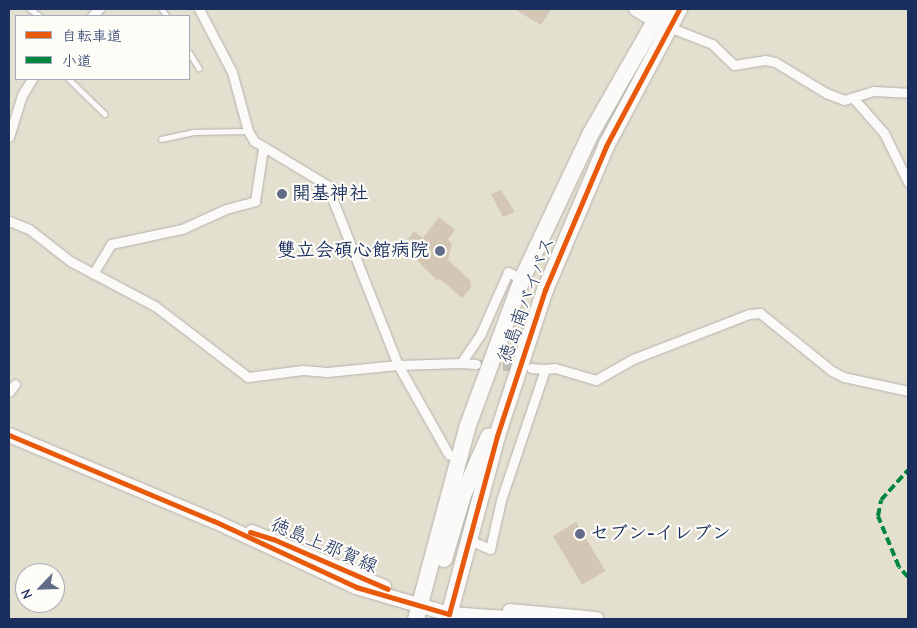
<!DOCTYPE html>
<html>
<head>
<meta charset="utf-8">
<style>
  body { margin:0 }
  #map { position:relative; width:917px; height:628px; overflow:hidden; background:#e4e0d0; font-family:"Comic Neue","Klee One",sans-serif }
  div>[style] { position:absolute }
  .building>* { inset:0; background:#d3c6b4; transform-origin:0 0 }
  .street-tunnel>* { height:9px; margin-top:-4.5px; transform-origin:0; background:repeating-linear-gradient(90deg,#bcbdb9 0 9px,transparent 0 13.5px) }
  .roads { filter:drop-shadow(0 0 1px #b2b1ac) drop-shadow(0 0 1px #b2b1ac) }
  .lane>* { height:4.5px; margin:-2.25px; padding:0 2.25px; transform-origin:2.25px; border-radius:2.25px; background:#fbfaf8 }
  .street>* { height:9px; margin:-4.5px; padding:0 4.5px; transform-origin:4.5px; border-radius:4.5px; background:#fbfaf8 }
  .primary>* { height:14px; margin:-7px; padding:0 7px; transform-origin:7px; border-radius:7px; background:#fbfaf8 }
  .highway>* { height:16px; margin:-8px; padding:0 8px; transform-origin:8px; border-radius:8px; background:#fbfaf8 }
  .quiet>* { height:4px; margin-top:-2px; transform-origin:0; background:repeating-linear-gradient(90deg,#00873e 0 8px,transparent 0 12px) }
  .cycleway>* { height:5px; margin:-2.5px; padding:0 2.5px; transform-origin:2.5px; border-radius:2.5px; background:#e8590c }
  .dots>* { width:14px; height:14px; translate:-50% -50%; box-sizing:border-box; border:2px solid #fdfcf7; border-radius:50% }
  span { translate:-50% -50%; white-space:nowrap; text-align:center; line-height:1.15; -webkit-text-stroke:4.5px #fdfcf7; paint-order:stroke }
  .poi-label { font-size:19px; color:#1b2f5e; font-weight:700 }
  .left { translate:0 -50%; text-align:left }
  .right { translate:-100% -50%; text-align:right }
  .street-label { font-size:19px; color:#1b2f5e }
  .frame { position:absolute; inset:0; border:10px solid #1b2f5e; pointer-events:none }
  .legend { position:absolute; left:15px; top:15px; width:175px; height:65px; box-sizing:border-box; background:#fdfcf7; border:1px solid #a3aaba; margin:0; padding:6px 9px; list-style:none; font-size:15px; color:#1b2f5e }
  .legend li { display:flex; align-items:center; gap:10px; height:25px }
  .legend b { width:25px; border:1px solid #a3aaba }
  .north { position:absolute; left:15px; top:563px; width:50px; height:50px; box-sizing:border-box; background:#fdfcf7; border:1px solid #a3aaba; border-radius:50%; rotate:246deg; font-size:14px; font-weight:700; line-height:20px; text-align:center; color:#1b2f5e }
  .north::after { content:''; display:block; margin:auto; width:18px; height:22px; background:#616d86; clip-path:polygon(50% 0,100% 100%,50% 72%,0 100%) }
</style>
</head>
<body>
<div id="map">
  <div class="building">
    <div style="clip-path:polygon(514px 9px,551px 9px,541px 25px)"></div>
    <div style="clip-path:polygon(501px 190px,515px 212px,503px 217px,491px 194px)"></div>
    <div style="clip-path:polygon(439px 217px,455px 230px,448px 239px,452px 244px,448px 260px,470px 280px,471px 288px,462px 298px,440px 279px,437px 280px,403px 247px,414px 231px,423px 238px)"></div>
    <div style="left:576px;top:522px;width:57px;height:27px;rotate:59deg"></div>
  </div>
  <div class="street-tunnel">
    <div style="left:476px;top:364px;width:45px;rotate:3.8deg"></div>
  </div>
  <div class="roads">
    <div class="lane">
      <div style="left:30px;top:9px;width:12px;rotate:35deg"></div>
      <div style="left:162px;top:9px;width:9px;rotate:54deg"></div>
      <div style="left:189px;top:52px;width:19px;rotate:58deg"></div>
      <div style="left:69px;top:79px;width:50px;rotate:44.2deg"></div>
      <div style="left:161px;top:139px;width:33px;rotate:-12deg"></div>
      <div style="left:193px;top:132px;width:55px;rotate:-1deg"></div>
    </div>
    <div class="street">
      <div style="left:199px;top:9px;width:71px;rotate:62.4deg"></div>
      <div style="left:232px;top:72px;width:61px;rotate:74.8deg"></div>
      <div style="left:248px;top:131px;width:12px;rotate:59deg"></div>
      <div style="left:254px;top:141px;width:85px;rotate:31.1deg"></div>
      <div style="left:327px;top:185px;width:193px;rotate:68.5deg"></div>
      <div style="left:398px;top:365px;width:103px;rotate:60.5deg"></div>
      <div style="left:92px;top:16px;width:10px;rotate:-45deg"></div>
      <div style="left:669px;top:27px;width:46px;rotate:21.6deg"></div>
      <div style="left:712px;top:44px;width:30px;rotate:44deg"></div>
      <div style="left:734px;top:65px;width:31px;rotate:-9deg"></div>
      <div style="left:765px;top:60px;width:10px;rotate:11deg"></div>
      <div style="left:775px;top:62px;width:60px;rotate:31.3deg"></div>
      <div style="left:826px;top:93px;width:19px;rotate:21deg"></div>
      <div style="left:844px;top:100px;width:30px;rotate:-17deg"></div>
      <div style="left:873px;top:91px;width:35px;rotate:3deg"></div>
      <div style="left:854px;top:99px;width:45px;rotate:48.6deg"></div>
      <div style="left:884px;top:133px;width:55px;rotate:63.9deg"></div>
      <div style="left:9px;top:137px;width:44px;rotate:-72.8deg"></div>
      <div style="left:22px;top:95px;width:19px;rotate:-58deg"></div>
      <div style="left:9px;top:221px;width:22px;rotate:22deg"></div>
      <div style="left:29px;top:229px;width:52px;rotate:38deg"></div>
      <div style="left:70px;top:261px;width:96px;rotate:27.9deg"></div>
      <div style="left:155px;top:306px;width:117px;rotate:37.4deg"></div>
      <div style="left:248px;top:377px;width:55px;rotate:-7.3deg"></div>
      <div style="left:303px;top:370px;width:24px;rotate:5deg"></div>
      <div style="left:327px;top:372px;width:71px;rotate:-5.6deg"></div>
      <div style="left:398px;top:365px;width:63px;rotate:-1.8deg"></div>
      <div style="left:93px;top:274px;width:35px;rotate:-59deg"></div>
      <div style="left:111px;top:244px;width:73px;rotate:-11.9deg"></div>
      <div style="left:182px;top:229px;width:48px;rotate:-24.4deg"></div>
      <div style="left:226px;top:209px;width:30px;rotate:-15deg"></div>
      <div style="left:255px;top:201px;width:53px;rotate:-81.3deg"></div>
      <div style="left:476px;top:364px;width:15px;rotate:-176deg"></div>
      <div style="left:461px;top:363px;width:36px;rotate:-56deg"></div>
      <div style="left:481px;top:333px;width:67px;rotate:-66.1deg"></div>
      <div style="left:508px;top:272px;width:16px;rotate:27deg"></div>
      <div style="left:545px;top:369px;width:10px;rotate:-6deg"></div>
      <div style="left:555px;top:368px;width:43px;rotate:16.3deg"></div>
      <div style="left:596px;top:380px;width:43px;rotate:-29.6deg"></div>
      <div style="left:633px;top:359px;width:124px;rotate:-21.2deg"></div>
      <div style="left:749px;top:314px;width:11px;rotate:-5deg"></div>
      <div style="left:760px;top:313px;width:92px;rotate:38.9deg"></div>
      <div style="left:832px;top:371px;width:13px;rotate:27deg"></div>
      <div style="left:844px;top:377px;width:66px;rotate:12.3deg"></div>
      <div style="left:9px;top:392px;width:10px;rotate:-53deg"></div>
      <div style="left:469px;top:540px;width:23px;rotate:23deg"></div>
      <div style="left:490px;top:549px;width:50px;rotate:-77.3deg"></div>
      <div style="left:501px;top:500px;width:138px;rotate:-71.4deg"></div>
      <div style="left:545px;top:369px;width:14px;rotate:-176deg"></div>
    </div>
    <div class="primary">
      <div style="left:636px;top:9px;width:31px;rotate:31deg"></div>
      <div style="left:9px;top:435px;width:222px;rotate:22.8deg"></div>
      <div style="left:214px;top:521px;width:157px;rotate:24.9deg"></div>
      <div style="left:356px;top:587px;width:97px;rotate:16.2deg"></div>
      <div style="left:449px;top:614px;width:73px;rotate:3.9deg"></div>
      <div style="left:252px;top:532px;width:143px;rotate:22.6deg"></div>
      <div style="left:510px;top:611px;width:87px;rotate:5.3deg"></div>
    </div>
    <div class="highway">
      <div style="left:444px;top:559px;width:67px;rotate:-73.5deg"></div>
      <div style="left:463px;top:495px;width:64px;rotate:-66.2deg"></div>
      <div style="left:416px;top:619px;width:198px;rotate:-75deg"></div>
      <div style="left:467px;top:428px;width:159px;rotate:-69.7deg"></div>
      <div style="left:522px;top:279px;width:161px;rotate:-64.7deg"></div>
      <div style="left:591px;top:133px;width:143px;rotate:-60.2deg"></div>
      <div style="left:448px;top:619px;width:189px;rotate:-75deg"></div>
      <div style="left:497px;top:436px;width:154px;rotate:-71.8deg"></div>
      <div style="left:545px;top:290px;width:156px;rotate:-67deg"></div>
      <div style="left:606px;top:146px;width:155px;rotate:-61.9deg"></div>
    </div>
  </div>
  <div class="quiet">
    <div style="left:908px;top:577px;width:13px;rotate:-132deg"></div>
    <div style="left:899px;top:567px;width:55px;rotate:-112.4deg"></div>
    <div style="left:878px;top:516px;width:16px;rotate:-79deg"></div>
    <div style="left:881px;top:500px;width:40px;rotate:-48deg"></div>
  </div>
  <div class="cycleway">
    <div style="left:9px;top:435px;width:222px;rotate:22.8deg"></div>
    <div style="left:214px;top:521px;width:157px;rotate:24.9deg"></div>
    <div style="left:356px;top:587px;width:97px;rotate:16.2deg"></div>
    <div style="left:449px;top:614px;width:184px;rotate:-74.9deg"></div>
    <div style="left:497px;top:436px;width:154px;rotate:-71.8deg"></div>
    <div style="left:545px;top:290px;width:156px;rotate:-67deg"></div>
    <div style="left:606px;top:146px;width:155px;rotate:-61.9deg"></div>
    <div style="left:250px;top:532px;width:24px;rotate:17deg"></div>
    <div style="left:273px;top:539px;width:125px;rotate:23.5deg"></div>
  </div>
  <div class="dots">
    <div style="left:282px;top:194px;background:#616d86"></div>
    <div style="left:440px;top:251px;background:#616d86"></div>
    <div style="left:580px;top:534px;background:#616d86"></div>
  </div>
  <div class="poi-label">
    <span class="left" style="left:292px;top:194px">開基神社</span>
    <span class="right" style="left:429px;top:251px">雙立会碩心館病院</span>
    <span class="left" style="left:590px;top:534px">セブン-イレブン</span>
  </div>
  <div class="street-label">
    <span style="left:527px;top:300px;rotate:-70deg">徳島南バイパス</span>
    <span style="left:324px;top:546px;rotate:23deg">徳島上那賀線</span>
  </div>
  <div class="frame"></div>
  <ul class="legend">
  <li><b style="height:6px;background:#e8590c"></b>自転車道</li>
  <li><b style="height:6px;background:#00873e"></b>小道</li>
  </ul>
  <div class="north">N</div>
</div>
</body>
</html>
